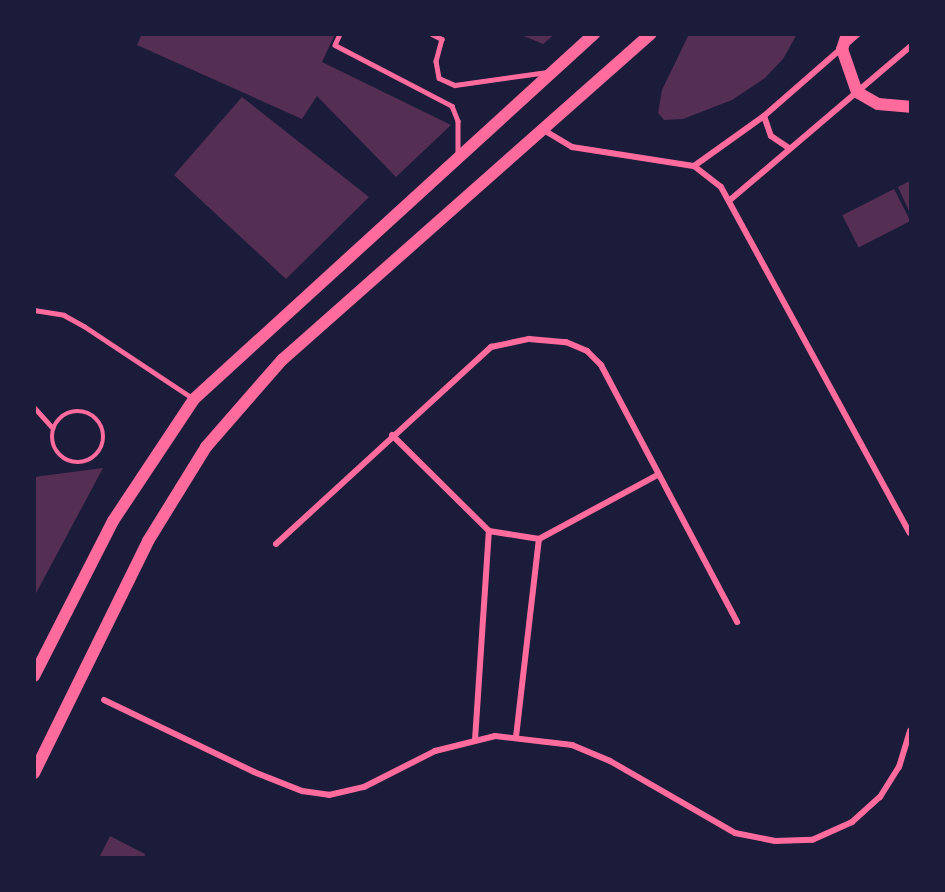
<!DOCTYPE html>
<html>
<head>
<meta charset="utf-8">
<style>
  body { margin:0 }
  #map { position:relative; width:945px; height:892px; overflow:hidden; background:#1b1b3a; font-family:"Titillium Web",sans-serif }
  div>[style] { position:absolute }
  .building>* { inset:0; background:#542f53; transform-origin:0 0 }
  .service>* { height:4.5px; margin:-2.25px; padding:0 2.25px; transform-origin:2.25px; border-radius:2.25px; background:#ff6b9d }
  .service>.ring { margin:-2.25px; padding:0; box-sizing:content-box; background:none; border:4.5px solid #ff6b9d; border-radius:50% }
  .minor>* { height:6px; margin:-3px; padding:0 3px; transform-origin:3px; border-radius:3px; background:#ff6b9d }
  .secondary>* { height:12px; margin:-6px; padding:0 6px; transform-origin:6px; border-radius:6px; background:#ff6b9d }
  span { translate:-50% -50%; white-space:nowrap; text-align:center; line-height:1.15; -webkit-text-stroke:4.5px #1b1b3a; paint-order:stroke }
  .frame { position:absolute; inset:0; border:36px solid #1b1b3a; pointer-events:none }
</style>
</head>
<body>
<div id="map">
  <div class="building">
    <div style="clip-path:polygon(142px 34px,335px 34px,322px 62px,451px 125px,396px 177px,317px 96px,302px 119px,137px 45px)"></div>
    <div style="clip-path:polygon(519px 34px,555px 34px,543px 44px)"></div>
    <div style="clip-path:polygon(689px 34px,797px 34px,783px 59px,765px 78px,732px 100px,683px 119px,664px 120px,658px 113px,662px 90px)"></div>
    <div style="clip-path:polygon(242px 97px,369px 197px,286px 279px,174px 175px)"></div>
    <div style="clip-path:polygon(910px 181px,910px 213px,898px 187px)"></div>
    <div style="left:894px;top:189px;width:36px;height:58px;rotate:63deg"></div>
    <div style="clip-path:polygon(103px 468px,34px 597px,34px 477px)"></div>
    <div style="clip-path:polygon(110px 836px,145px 854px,144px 858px,99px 858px)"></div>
  </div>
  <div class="service">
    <div style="left:340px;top:34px;width:12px;rotate:114deg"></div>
    <div style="left:335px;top:45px;width:132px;rotate:27.5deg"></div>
    <div style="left:452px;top:106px;width:16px;rotate:68deg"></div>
    <div style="left:458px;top:121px;width:32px;rotate:90deg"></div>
    <div style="left:432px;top:34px;width:11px;rotate:27deg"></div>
    <div style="left:442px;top:39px;width:23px;rotate:105deg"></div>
    <div style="left:436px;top:61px;width:17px;rotate:80deg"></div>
    <div style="left:439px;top:78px;width:17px;rotate:24deg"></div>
    <div style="left:455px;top:85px;width:93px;rotate:-8deg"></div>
    <div style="left:34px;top:310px;width:30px;rotate:9deg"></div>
    <div style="left:64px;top:315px;width:23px;rotate:29deg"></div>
    <div style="left:84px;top:326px;width:132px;rotate:33.6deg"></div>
    <div style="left:34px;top:407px;width:28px;rotate:48deg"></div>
    <div class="ring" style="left:52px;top:411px;width:47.5px;height:47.5px"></div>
  </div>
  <div class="minor">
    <div style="left:764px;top:116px;width:21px;rotate:71deg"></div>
    <div style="left:771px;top:136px;width:22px;rotate:34deg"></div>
    <div style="left:542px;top:129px;width:35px;rotate:31deg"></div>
    <div style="left:572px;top:147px;width:123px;rotate:8.9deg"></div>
    <div style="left:694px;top:166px;width:34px;rotate:38deg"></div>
    <div style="left:721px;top:187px;width:394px;rotate:61.4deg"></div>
    <div style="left:694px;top:166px;width:86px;rotate:-35.5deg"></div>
    <div style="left:764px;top:116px;width:125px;rotate:-41.1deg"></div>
    <div style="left:730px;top:200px;width:236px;rotate:-40.4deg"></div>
    <div style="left:392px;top:435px;width:136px;rotate:44.7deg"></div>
    <div style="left:489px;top:531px;width:51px;rotate:9.1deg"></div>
    <div style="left:539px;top:539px;width:136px;rotate:-28.4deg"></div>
    <div style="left:276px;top:544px;width:292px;rotate:-42.5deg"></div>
    <div style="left:491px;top:347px;width:39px;rotate:-12deg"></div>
    <div style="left:529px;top:339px;width:37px;rotate:5deg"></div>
    <div style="left:566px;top:342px;width:23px;rotate:23deg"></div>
    <div style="left:587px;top:351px;width:20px;rotate:45deg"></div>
    <div style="left:601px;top:365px;width:291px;rotate:62.1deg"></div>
    <div style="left:104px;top:700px;width:166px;rotate:25.6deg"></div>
    <div style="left:254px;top:772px;width:52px;rotate:21.6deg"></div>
    <div style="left:302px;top:791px;width:27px;rotate:8deg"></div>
    <div style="left:329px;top:795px;width:36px;rotate:-13deg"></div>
    <div style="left:364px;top:787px;width:80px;rotate:-26.9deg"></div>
    <div style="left:435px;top:751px;width:62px;rotate:-14deg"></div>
    <div style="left:495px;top:736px;width:78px;rotate:6.7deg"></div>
    <div style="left:572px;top:745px;width:41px;rotate:22.8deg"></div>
    <div style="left:610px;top:761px;width:144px;rotate:29.9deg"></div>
    <div style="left:735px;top:833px;width:41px;rotate:11.3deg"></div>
    <div style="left:775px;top:841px;width:37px;rotate:-2deg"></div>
    <div style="left:812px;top:840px;width:44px;rotate:-24.2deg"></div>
    <div style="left:852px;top:822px;width:38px;rotate:-42deg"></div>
    <div style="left:880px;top:797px;width:36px;rotate:-58deg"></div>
    <div style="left:899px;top:767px;width:38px;rotate:-73deg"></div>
    <div style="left:516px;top:737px;width:199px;rotate:-83.4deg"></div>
    <div style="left:475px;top:740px;width:209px;rotate:-86.2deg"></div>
  </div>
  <div class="secondary">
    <div style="left:847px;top:34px;width:16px;rotate:108deg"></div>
    <div style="left:842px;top:49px;width:46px;rotate:70.8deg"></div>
    <div style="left:857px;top:92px;width:24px;rotate:30deg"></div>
    <div style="left:878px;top:104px;width:32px;rotate:5deg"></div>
    <div style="left:34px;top:676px;width:174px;rotate:-63deg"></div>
    <div style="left:113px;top:521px;width:146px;rotate:-56.4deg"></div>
    <div style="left:194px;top:399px;width:542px;rotate:-42.38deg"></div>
    <div style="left:34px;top:773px;width:258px;rotate:-63.8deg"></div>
    <div style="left:148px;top:541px;width:110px;rotate:-58.3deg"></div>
    <div style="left:206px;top:447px;width:116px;rotate:-48.9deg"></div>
    <div style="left:282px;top:360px;width:492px;rotate:-41.5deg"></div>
  </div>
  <div class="frame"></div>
</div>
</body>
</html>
